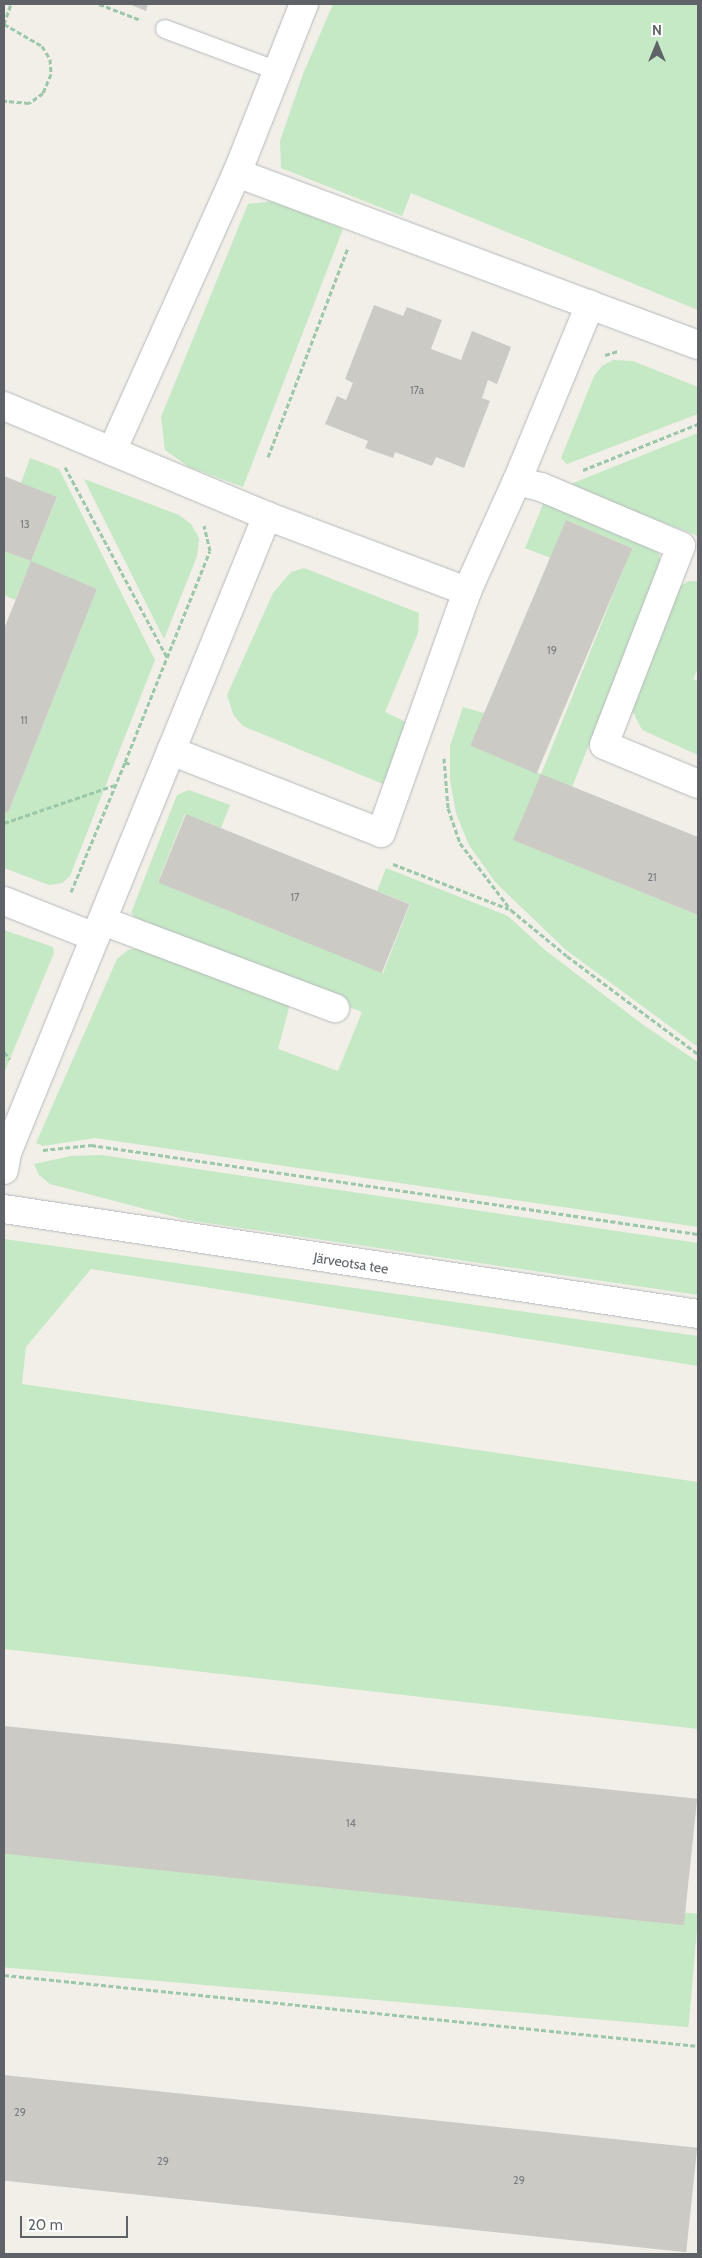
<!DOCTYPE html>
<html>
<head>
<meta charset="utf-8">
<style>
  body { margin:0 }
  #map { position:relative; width:702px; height:2258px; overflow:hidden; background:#f1efe8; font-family:Cabin,sans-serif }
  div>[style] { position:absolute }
  .green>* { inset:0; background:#c5e8c5; transform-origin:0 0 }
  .building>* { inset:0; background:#cccac5; transform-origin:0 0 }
  .path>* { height:3px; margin-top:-1.5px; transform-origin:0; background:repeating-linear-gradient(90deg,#9cc7a9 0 5px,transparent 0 7.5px) }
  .roads { filter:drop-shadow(0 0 1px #b5b8bc) drop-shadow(0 0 1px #b5b8bc) }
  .lane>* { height:18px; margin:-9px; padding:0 9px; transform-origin:9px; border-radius:9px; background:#fff }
  .street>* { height:28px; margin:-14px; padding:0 14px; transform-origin:14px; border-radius:14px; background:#fff }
  .secondary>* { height:28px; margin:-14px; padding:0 14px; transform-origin:14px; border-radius:14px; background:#fff }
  span { translate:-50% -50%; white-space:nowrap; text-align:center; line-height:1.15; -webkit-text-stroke:4px #fff; paint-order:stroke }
  .number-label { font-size:11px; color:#7a7d7f }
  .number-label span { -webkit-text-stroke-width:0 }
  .street-label { font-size:14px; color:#5f6368 }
  .frame { position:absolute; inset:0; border:5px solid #5f6368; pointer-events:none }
  .north { position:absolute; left:632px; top:20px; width:50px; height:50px; -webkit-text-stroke:4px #fff; paint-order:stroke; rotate:0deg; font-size:14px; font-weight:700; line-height:20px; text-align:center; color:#5f6368 }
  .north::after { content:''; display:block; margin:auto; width:18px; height:22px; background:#5f6368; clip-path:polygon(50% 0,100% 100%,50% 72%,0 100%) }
  .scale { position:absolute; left:20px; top:2216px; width:108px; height:22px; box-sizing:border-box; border:2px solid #5f6368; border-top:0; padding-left:6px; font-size:15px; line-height:18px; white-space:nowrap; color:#5f6368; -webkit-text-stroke:4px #fff; paint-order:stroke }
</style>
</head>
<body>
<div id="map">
  <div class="green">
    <div style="clip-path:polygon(333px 4px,698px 4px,698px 310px,411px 193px,402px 216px,281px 168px,280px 141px,303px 74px)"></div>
    <div style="clip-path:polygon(275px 201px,343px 229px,243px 487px,189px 467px,165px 450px,161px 417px,248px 204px)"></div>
    <div style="clip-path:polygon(613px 360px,633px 361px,698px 387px,698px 414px,567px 464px,561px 458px,594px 376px,602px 366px)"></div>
    <div style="clip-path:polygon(698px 433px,698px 536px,568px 485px)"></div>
    <div style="clip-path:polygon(30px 458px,59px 469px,155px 660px,70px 876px,62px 883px,49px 885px,4px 868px,4px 811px,8px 813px,97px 589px,31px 562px,15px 600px,4px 595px,4px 551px,31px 561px,57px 498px,21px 483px)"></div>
    <div style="clip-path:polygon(84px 479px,179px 515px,191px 524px,199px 538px,197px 556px,164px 639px)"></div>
    <div style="clip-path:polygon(544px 502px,647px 539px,659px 554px,661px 567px,572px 787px,514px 840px,698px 915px,698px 1047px,566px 950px,496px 883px,469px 845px,456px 813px,450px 780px,450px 746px,463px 707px,487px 714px,474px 747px,541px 774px,632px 548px,566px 520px,551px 558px,525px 548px)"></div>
    <div style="clip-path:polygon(304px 568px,419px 613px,418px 633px,385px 712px,406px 722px,408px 727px,383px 784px,243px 726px,234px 716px,227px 695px,273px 593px,291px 572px)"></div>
    <div style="clip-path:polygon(689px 581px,698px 581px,698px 668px,693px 679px,698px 681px,698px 755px,642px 730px,632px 710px,680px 586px)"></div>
    <div style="clip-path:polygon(189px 790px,230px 805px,221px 828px,185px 814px,158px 882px,383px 973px,410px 904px,377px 891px,386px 868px,508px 916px,545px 950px,642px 1024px,698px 1062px,698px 1227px,95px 1138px,43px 1146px,36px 1143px,117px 959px,128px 950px,138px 948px,290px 1004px,278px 1049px,338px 1071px,362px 1012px,142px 924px,131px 913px,177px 795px)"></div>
    <div style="clip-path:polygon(4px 930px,53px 947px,54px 953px,4px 1073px)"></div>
    <div style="clip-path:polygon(102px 1155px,698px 1243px,698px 1295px,187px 1220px,50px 1184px,39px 1175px,34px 1164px,71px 1156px)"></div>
    <div style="clip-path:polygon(4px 1239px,698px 1336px,698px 1366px,91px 1269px,26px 1347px,22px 1384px,698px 1482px,698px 1729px,4px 1649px)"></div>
    <div style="left:4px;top:1853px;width:697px;height:114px;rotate:5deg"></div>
  </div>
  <div class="building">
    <div style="clip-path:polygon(129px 4px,148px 4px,146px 11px)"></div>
    <div style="clip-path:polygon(374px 305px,403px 316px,407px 307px,442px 320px,431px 349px,461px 360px,472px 331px,511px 347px,497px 384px,488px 380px,482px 398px,490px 401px,464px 468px,436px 457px,432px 466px,395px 452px,393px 458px,365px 448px,368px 441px,325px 424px,337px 396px,346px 400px,353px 383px,345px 379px)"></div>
    <div style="clip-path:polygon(4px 476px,57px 497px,31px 561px,4px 551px)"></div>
    <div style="left:566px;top:520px;width:72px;height:245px;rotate:23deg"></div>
    <div style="clip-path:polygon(31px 561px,97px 589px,8px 813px,4px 811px,4px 629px)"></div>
    <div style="clip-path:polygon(541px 774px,698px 837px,698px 915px,513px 840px)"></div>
    <div style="left:186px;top:814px;width:241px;height:74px;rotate:22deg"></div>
    <div style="left:4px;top:1726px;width:697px;height:127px;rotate:6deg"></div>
    <div style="left:4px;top:2075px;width:697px;height:105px;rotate:6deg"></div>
  </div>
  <div class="path">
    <div style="left:99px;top:4px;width:45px;rotate:20.9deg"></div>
    <div style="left:4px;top:24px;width:44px;rotate:30.1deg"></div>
    <div style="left:42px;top:46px;width:15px;rotate:58deg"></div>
    <div style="left:50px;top:59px;width:15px;rotate:86deg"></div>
    <div style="left:51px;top:74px;width:21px;rotate:113deg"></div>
    <div style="left:43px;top:93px;width:17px;rotate:144deg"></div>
    <div style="left:29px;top:103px;width:25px;rotate:-175deg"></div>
    <div style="left:4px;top:24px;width:21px;rotate:-71deg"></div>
    <div style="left:605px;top:355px;width:14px;rotate:-17deg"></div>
    <div style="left:268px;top:457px;width:225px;rotate:-69.1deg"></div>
    <div style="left:65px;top:467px;width:216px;rotate:61.8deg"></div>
    <div style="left:583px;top:470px;width:124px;rotate:-21.8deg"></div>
    <div style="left:444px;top:758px;width:50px;rotate:85.4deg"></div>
    <div style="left:448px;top:808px;width:37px;rotate:71deg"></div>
    <div style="left:460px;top:843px;width:84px;rotate:52.7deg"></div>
    <div style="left:511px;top:910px;width:72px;rotate:39.4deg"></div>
    <div style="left:567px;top:956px;width:164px;rotate:36.8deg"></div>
    <div style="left:125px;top:762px;width:227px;rotate:-68.1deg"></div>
    <div style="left:210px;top:551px;width:26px;rotate:-103deg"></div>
    <div style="left:4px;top:823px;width:117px;rotate:-18.9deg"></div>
    <div style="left:393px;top:864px;width:124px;rotate:21.2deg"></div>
    <div style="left:71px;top:892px;width:141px;rotate:-67.4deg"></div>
    <div style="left:125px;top:762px;width:5px;rotate:22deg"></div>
    <div style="left:4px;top:1052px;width:9px;rotate:49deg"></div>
    <div style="left:43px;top:1150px;width:48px;rotate:-5.9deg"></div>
    <div style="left:91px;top:1145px;width:613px;rotate:8.34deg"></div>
    <div style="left:4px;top:1975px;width:698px;rotate:5.84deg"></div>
  </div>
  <div class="roads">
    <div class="lane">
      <div style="left:165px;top:29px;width:121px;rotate:20.4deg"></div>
    </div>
    <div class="street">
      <div style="left:237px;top:173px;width:377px;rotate:20.5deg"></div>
      <div style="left:4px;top:406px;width:285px;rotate:22.7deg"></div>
      <div style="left:112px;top:451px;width:305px;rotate:-65.8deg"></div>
      <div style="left:237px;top:173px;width:182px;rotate:-68.4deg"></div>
      <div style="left:517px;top:481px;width:25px;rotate:14deg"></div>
      <div style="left:541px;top:487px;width:152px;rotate:22.9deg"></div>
      <div style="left:681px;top:546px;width:213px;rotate:111.2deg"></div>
      <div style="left:604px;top:745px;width:102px;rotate:22.5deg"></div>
      <div style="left:171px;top:751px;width:225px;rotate:21.3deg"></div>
      <div style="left:381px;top:833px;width:257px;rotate:-70.4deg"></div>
      <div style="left:4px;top:901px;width:98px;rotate:21.6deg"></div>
      <div style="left:103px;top:921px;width:248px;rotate:20.6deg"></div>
      <div style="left:4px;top:1170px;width:17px;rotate:-80deg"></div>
      <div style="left:7px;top:1153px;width:688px;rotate:-67.8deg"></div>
      <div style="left:267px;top:516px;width:214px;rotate:20.6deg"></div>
      <div style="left:467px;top:591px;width:121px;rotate:-65.6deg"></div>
      <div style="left:517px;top:481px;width:191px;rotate:-67.5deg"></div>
      <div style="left:590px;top:305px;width:115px;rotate:20.3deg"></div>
    </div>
    <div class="secondary">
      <div style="left:4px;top:1209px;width:702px;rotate:8.6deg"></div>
    </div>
  </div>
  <div class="number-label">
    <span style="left:417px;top:390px">17a</span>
    <span style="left:25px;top:524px">13</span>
    <span style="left:552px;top:650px">19</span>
    <span style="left:24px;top:720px">11</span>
    <span style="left:652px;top:877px">21</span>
    <span style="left:295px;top:897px">17</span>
    <span style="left:351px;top:1823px">14</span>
    <span style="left:20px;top:2112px">29</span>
    <span style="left:163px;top:2161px">29</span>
    <span style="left:519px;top:2180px">29</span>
  </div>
  <div class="street-label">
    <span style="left:351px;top:1263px;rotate:9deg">Järveotsa tee</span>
  </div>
  <div class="frame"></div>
  <div class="north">N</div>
  <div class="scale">20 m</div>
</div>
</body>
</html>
